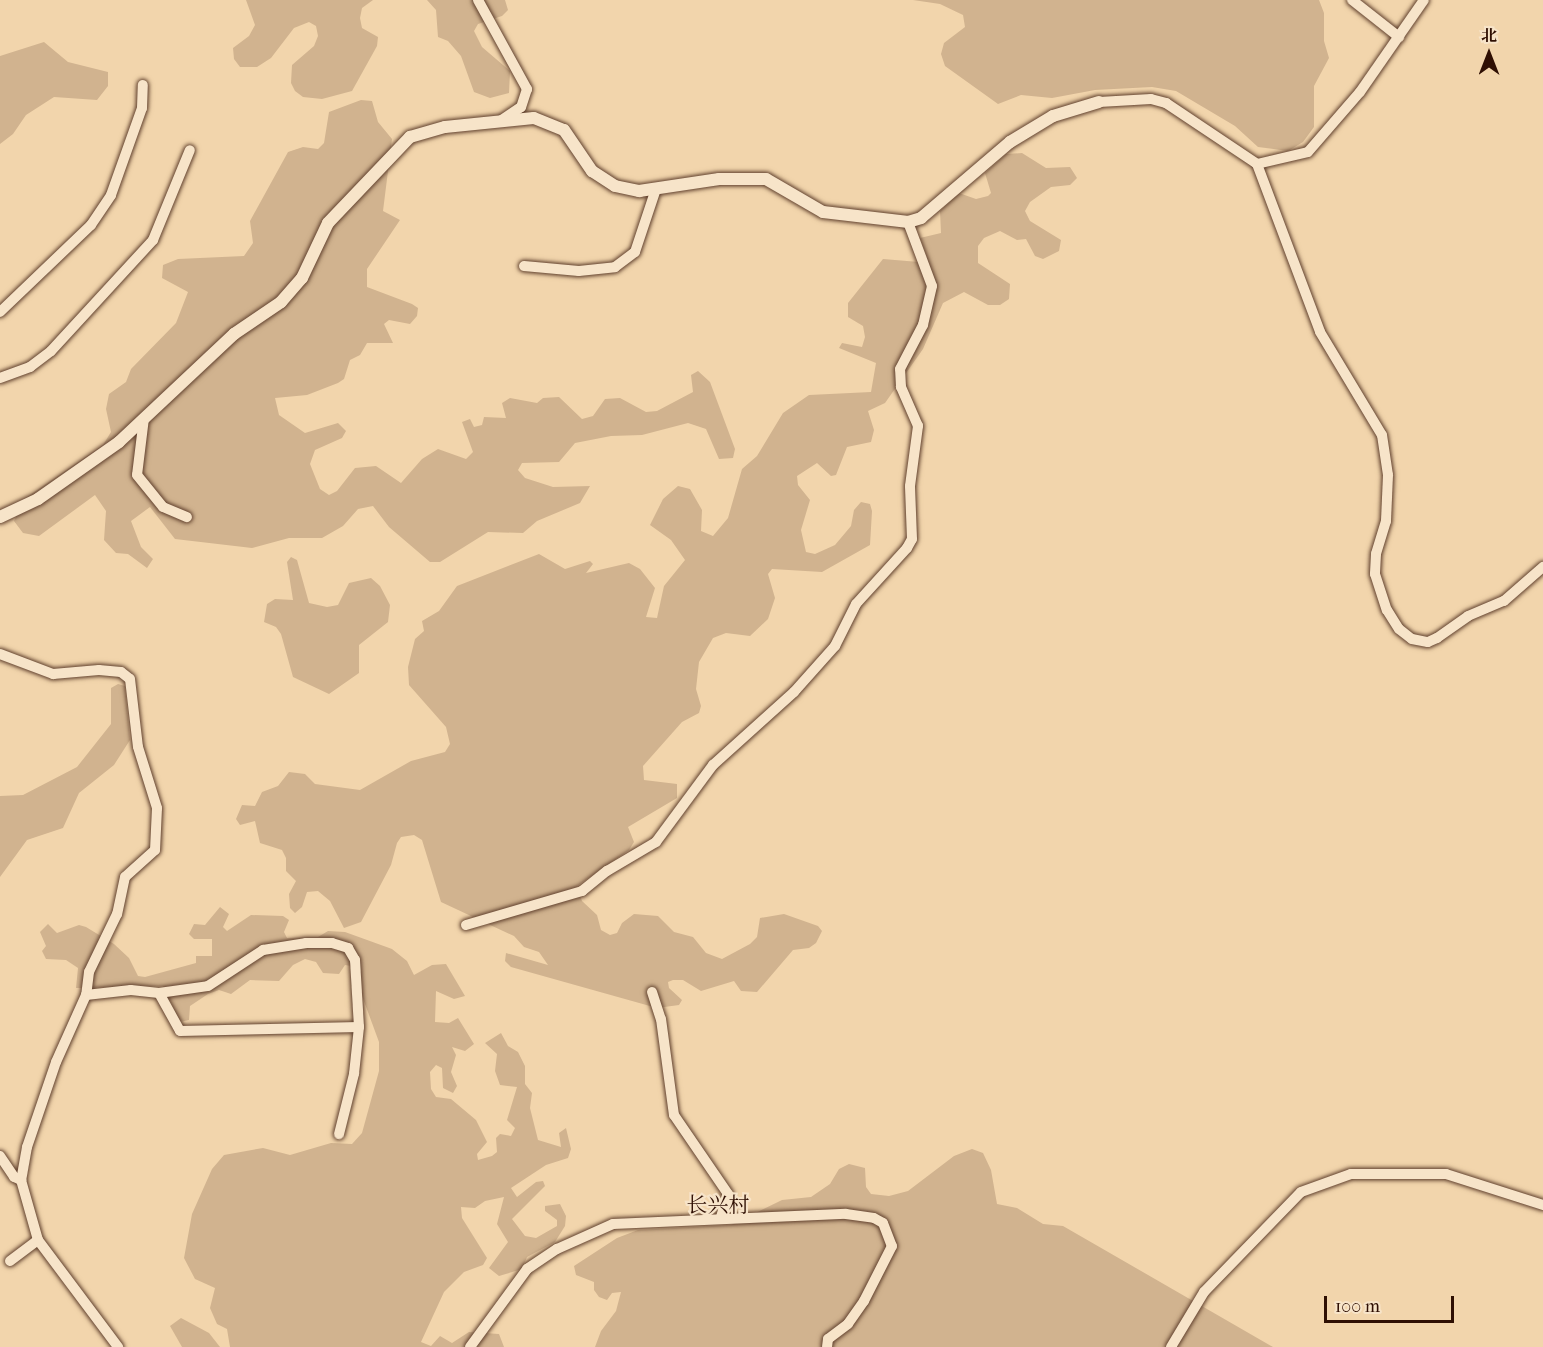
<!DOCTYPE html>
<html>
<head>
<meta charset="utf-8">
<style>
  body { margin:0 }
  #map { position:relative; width:1543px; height:1347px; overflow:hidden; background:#f2d5ac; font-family:"IM FELL French Canon","Noto Serif SC",serif }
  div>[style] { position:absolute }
  .green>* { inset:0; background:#d1b38f }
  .roads { filter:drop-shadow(0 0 2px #60402d) drop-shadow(0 0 2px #60402d) }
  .minor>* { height:10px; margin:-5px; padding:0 5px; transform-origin:5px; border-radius:5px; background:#f7e4c9 }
  .tertiary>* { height:12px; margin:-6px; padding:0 6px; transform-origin:6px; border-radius:6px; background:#f7e4c9 }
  span { translate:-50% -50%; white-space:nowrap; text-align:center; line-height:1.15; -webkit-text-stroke:4.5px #f7e4c9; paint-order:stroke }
  .quarter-label { font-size:21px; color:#2f0f03 }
  .north { position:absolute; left:1459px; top:24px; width:60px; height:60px; -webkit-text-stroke:4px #f7e4c9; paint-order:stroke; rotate:0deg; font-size:16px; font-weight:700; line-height:24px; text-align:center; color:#2f0f03 }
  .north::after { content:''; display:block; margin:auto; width:21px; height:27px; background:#2f0f03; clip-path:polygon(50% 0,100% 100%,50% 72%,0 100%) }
  .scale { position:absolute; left:1324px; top:1296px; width:130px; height:27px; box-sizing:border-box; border:3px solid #2f0f03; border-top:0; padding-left:8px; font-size:18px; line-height:21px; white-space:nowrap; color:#2f0f03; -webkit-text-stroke:4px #f7e4c9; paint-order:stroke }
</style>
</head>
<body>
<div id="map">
  <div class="green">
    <div style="clip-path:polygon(246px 0,373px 0,362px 8px,360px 18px,362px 28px,378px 37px,377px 46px,352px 91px,322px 99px,303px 97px,295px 91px,291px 83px,292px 65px,314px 46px,318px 36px,316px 26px,309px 22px,294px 28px,271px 58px,257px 67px,240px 67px,234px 59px,233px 48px,249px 36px,255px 25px)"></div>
    <div style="clip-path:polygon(427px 0,505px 0,508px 10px,502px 16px,478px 24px,474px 31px,482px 47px,510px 71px,509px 93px,490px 98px,474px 92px,461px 56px,448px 41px,438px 37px,436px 10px)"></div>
    <div style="clip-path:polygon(913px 0,1319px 0,1324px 13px,1324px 41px,1329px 58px,1314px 86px,1314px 127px,1303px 142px,1288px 151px,1258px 147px,1235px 126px,1176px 91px,1152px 87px,1095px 90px,1052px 98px,1021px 95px,998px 104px,945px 66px,941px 54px,944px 43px,965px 27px,963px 15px,940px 4px)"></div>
    <div style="clip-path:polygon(44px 42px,68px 62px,108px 72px,108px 86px,97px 100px,54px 97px,26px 115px,13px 134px,0 144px,0 56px)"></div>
    <div style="clip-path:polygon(361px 100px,372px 101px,378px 122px,392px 139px,383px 211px,400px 220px,367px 269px,367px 287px,412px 304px,418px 308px,417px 316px,410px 324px,389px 320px,384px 324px,393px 343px,367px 343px,360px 355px,350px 360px,344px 379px,338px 383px,307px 395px,275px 398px,279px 415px,305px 433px,338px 423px,346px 431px,342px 438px,315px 450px,310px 464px,320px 489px,329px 495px,337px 491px,355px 468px,376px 466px,401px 483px,422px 459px,438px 449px,466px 459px,473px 452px,462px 422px,470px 419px,474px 427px,482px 425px,484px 417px,506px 418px,502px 403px,510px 398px,537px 403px,543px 398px,559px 397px,582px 419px,593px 416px,605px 399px,620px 398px,646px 412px,657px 411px,693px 392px,691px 375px,698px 371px,710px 382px,735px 449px,733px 458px,719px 459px,706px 429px,688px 423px,642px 435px,611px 436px,575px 443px,559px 462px,522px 463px,518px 470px,525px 478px,553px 487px,590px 486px,580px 503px,537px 521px,523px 533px,488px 532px,440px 562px,430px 562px,389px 527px,373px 506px,358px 509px,343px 526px,322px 538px,289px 538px,252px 548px,175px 539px,150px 507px,131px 521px,141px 547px,153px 559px,147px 568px,128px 554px,116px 553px,104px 540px,106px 511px,95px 495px,39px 536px,23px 533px,14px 521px,24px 499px,103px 445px,111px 432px,106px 409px,109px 394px,126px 382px,131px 369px,176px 323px,188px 292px,162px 278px,163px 265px,178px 259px,244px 256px,253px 243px,250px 221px,288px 152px,303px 147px,318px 149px,324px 143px,329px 112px)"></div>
    <div style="clip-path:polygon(1022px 153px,1046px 168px,1070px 167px,1077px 178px,1070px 185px,1051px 187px,1030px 202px,1025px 211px,1030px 221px,1061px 240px,1059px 251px,1043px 259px,1035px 256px,1026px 239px,1017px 240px,1000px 231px,984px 238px,978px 246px,978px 263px,1010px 284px,1009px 299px,1000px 305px,988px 305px,964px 292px,943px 303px,923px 349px,885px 403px,868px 411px,874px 430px,871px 442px,847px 447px,836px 475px,831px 476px,817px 463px,797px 476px,798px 485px,810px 500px,801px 530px,806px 552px,815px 554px,835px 545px,851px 526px,854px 510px,861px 502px,870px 504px,872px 511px,870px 545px,822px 572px,772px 569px,768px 574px,775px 598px,768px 619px,750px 636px,726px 633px,713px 638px,699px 662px,696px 689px,701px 706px,699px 713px,682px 722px,643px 766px,644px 780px,677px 784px,677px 798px,628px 827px,634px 842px,629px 850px,577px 886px,582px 901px,597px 915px,601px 930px,610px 935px,617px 933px,622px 923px,634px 914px,658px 916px,674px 932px,693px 937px,706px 953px,722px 959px,750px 944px,757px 937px,760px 918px,784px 914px,818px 926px,822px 931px,816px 943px,809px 948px,793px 950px,757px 992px,741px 991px,734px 981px,701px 991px,683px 980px,673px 980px,668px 982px,669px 988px,682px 1000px,679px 1005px,657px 1008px,511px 967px,505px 961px,506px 953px,548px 965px,539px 952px,524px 947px,514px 936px,441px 902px,422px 840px,414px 835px,401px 837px,397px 843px,391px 865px,361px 922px,344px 928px,330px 901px,318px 891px,307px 892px,302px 907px,295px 913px,290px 908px,289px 894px,296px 881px,286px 871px,286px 858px,282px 850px,260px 843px,255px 821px,240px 825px,236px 819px,242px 805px,255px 806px,262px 792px,278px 786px,289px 772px,305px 774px,315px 784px,360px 790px,411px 761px,445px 752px,450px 744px,446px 727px,409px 685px,408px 667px,415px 639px,424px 631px,422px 621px,439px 611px,457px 586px,539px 554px,565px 569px,590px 561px,593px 564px,586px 573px,629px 563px,640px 569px,655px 588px,646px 617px,657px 618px,664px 586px,685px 560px,671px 540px,650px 525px,663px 499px,678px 486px,690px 489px,702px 510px,701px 531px,713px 536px,728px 518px,742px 469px,757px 456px,783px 413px,809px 395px,871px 392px,876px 363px,839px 348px,842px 343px,862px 347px,865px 337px,863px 326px,848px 317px,848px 303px,883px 259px,919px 262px,927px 257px,920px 238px,941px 233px,940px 211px,959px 193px,976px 199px,988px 196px,991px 193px,985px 173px,1006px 154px)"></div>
    <div style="clip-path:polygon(291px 557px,297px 560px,309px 603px,327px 607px,338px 605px,349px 583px,371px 578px,380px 586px,390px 605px,388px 622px,359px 645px,359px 673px,329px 694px,293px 677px,281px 634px,276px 627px,264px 622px,267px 604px,275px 599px,293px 600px,287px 562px)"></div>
    <div style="clip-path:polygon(118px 684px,125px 686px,130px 740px,114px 765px,79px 793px,63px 828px,27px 840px,0 877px,0 796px,23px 795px,77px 767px,111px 724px,111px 688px)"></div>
    <div style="clip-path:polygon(220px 907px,229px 914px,223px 927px,227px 931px,251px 915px,283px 916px,289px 920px,284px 932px,287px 938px,318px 937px,328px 931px,345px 932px,392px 949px,407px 961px,414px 975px,432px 965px,446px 964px,465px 996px,454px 999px,436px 991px,435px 1022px,449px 1023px,458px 1018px,474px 1044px,465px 1051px,452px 1047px,456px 1055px,451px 1072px,457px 1086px,453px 1093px,443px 1088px,442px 1068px,436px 1065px,430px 1072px,431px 1089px,436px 1097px,451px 1099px,476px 1120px,487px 1142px,477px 1154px,478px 1160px,492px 1156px,497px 1152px,496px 1138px,500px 1134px,511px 1136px,515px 1128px,507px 1120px,517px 1087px,500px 1085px,495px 1071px,497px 1054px,485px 1043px,501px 1033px,508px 1046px,518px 1052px,525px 1066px,525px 1084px,532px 1093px,530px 1108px,538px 1140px,561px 1147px,559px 1133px,566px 1128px,571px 1149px,568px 1158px,546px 1165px,511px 1188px,517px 1197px,536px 1182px,543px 1181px,545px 1186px,512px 1219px,525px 1236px,536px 1238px,557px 1226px,557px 1220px,545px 1211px,545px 1206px,560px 1204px,566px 1216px,565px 1226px,555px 1242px,527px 1257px,522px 1269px,499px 1276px,489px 1268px,508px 1242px,497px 1224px,504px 1197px,485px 1201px,475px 1208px,461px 1207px,462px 1218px,487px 1258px,483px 1265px,464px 1272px,444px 1292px,421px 1342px,431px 1346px,440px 1336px,452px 1343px,469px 1332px,499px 1334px,504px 1347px,230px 1347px,227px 1329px,217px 1324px,210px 1308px,215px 1288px,195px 1279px,184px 1258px,192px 1214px,212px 1169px,224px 1155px,263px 1148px,290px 1155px,331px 1143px,352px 1144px,362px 1133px,379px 1071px,379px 1042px,351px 966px,345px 965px,339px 974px,323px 973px,316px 962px,305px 959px,293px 965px,279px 981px,250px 980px,231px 994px,219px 990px,208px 994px,190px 1006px,189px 1020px,180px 1022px,163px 986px,76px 988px,78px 968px,66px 960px,46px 959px,42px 951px,46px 946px,40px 932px,48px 924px,57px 933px,79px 925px,86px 927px,114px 944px,129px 958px,138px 976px,145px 977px,196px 963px,196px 956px,212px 956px,212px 939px,194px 939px,189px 934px,194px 924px,205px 925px)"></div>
    <div style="clip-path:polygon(972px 1149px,983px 1153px,991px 1170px,997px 1204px,1017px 1208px,1043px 1224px,1063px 1226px,1273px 1347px,595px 1347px,601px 1331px,616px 1311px,621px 1292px,612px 1293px,607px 1300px,599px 1297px,594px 1290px,594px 1282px,576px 1275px,574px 1266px,617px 1238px,638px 1230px,731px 1225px,782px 1200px,811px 1197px,830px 1184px,839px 1169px,849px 1164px,865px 1168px,866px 1187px,871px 1194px,889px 1196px,908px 1191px,954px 1156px)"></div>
    <div style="clip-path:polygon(181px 1318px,209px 1333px,220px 1347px,182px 1347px,170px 1326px)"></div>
  </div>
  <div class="roads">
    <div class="minor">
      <div style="left:478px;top:0;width:102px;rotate:61.2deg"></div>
      <div style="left:527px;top:89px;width:19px;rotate:108deg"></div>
      <div style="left:521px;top:107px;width:25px;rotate:146deg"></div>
      <div style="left:1352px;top:0;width:60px;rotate:38.2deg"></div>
      <div style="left:1099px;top:102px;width:52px;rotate:-3.3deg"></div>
      <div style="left:1151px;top:99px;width:16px;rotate:15deg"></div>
      <div style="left:1166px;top:103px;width:110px;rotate:33.8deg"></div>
      <div style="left:1257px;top:164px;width:179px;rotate:69.4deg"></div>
      <div style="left:1320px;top:332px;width:120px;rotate:59deg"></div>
      <div style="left:1382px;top:435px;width:40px;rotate:81.5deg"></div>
      <div style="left:1388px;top:475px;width:46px;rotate:92.5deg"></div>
      <div style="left:1386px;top:521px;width:34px;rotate:107deg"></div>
      <div style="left:1376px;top:554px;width:20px;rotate:93deg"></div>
      <div style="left:1375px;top:574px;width:38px;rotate:72deg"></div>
      <div style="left:1387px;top:610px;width:22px;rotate:58deg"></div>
      <div style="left:1399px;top:629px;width:16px;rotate:38deg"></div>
      <div style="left:1412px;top:639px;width:16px;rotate:11deg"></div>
      <div style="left:1428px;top:642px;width:10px;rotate:-24deg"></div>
      <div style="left:1437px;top:638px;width:38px;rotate:-35deg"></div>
      <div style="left:1468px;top:616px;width:39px;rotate:-23deg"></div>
      <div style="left:1504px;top:601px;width:52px;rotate:-41.1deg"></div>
      <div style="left:1257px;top:164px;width:52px;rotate:-13.2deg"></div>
      <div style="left:1308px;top:152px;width:79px;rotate:-49.1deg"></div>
      <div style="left:1360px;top:92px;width:112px;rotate:-55.2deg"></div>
      <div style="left:524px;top:266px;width:55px;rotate:5.2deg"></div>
      <div style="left:579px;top:271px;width:36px;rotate:-6deg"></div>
      <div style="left:615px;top:267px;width:25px;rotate:-37deg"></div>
      <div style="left:635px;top:252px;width:66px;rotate:-71.6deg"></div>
      <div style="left:0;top:312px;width:126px;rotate:-43.7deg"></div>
      <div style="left:91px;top:225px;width:36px;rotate:-56deg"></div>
      <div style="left:111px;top:195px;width:92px;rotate:-70.4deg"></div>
      <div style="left:142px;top:108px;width:23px;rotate:-88deg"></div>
      <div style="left:0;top:378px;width:32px;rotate:-20deg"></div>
      <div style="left:30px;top:367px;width:26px;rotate:-37deg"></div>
      <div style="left:51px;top:351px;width:151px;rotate:-47.4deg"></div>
      <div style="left:153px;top:240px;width:97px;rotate:-67.7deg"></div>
      <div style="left:144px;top:418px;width:57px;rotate:97deg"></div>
      <div style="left:137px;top:475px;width:41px;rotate:50.9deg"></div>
      <div style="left:163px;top:507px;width:26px;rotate:23deg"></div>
      <div style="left:0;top:654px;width:57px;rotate:20.7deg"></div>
      <div style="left:53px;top:674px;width:46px;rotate:-5deg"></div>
      <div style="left:99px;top:670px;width:22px;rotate:5deg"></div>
      <div style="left:121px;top:672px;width:11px;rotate:38deg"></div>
      <div style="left:130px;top:679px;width:68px;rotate:83.3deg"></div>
      <div style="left:138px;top:747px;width:64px;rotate:72.7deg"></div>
      <div style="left:157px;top:808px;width:42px;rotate:92.7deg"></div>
      <div style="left:155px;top:850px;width:40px;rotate:138deg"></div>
      <div style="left:125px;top:877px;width:38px;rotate:102deg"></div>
      <div style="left:117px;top:914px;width:64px;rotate:115.8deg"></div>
      <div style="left:89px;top:972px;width:23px;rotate:97deg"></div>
      <div style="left:86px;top:995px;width:73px;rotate:114.1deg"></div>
      <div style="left:56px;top:1062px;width:90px;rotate:108.8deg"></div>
      <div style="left:27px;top:1147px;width:34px;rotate:100deg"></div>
      <div style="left:21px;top:1180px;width:62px;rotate:74.2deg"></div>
      <div style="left:38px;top:1240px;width:134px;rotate:53.2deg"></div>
      <div style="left:466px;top:925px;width:121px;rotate:-16.3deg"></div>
      <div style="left:582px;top:891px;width:32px;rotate:-39deg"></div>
      <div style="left:607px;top:871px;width:57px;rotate:-30.6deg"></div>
      <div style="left:656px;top:842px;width:96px;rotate:-53.5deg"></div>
      <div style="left:713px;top:765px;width:109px;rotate:-42deg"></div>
      <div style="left:794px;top:692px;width:62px;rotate:-48.3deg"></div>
      <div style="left:835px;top:646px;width:47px;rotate:-63.4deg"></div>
      <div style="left:856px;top:604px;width:76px;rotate:-47.7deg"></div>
      <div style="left:907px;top:548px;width:10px;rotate:-61deg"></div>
      <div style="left:912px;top:539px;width:53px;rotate:-92.2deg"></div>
      <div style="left:910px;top:486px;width:61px;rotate:-82.4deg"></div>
      <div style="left:918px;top:426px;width:43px;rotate:-113.6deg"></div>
      <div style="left:901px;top:387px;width:18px;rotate:-93deg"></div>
      <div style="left:900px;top:369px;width:50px;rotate:-62.4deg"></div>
      <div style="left:923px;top:325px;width:40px;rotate:-77deg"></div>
      <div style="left:932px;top:286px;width:68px;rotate:-110.6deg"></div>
      <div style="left:652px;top:992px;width:28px;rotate:72deg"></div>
      <div style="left:661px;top:1019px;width:97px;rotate:82.3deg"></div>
      <div style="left:674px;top:1115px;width:96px;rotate:55.6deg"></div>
      <div style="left:728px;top:1194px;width:24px;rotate:107deg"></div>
      <div style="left:159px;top:993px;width:43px;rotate:61.1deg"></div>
      <div style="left:180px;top:1031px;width:179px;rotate:-1.3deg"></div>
      <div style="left:86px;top:995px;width:45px;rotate:-6.3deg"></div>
      <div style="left:131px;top:990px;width:28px;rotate:6deg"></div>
      <div style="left:159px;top:993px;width:49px;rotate:-8.1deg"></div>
      <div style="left:208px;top:986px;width:66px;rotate:-33.2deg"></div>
      <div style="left:263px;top:950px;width:44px;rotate:-9.2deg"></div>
      <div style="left:306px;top:943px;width:26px"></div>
      <div style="left:332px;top:943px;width:17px;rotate:17deg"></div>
      <div style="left:348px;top:948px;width:14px;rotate:60deg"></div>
      <div style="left:355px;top:960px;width:67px;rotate:86.6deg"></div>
      <div style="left:359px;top:1027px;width:47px;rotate:96.1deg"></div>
      <div style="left:354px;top:1074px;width:62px;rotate:104deg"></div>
      <div style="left:0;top:1156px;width:25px;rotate:56deg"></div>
      <div style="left:14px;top:1177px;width:8px;rotate:23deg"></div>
      <div style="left:10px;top:1261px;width:35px;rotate:-37deg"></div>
      <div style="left:470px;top:1347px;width:97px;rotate:-53.8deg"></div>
      <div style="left:527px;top:1269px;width:36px;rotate:-34deg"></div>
      <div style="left:557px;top:1249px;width:61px;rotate:-24.1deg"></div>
      <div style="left:613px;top:1224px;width:233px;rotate:-2.5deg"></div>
      <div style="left:846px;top:1214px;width:28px;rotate:8deg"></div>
      <div style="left:874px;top:1218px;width:10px;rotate:29deg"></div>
      <div style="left:883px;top:1223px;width:25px;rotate:69deg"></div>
      <div style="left:892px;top:1246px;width:62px;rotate:117deg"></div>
      <div style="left:864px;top:1301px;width:28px;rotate:125deg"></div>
      <div style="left:848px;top:1324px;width:25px;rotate:143deg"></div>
      <div style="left:828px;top:1339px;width:8px;rotate:97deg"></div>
      <div style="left:1171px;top:1347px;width:64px;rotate:-59deg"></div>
      <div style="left:1204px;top:1292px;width:139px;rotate:-45.9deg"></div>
      <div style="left:1301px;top:1192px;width:53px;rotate:-19.8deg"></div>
      <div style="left:1351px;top:1174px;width:95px"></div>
      <div style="left:1446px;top:1174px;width:102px;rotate:17.7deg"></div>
    </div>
    <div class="tertiary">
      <div style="left:0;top:517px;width:42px;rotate:-25.3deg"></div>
      <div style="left:38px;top:499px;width:99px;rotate:-35.1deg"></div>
      <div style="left:119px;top:442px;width:158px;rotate:-43.2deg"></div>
      <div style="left:234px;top:334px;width:57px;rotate:-34.2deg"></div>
      <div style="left:281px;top:302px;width:32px;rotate:-49deg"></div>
      <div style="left:302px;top:278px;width:61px;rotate:-64.7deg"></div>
      <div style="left:328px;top:223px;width:119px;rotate:-46.4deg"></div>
      <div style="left:410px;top:137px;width:36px;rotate:-16deg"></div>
      <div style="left:445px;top:127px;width:89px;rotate:-5.8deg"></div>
      <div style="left:534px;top:118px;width:32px;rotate:22deg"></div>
      <div style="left:564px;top:130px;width:50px;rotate:55.7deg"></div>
      <div style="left:592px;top:171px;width:27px;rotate:33deg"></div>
      <div style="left:615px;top:186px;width:25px;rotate:12deg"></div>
      <div style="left:639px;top:191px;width:81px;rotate:-8.5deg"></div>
      <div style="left:719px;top:179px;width:47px"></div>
      <div style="left:766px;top:179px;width:66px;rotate:30.1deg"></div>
      <div style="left:823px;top:212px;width:86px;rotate:6.7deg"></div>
      <div style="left:908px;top:222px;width:14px;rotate:-17deg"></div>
      <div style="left:921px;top:218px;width:117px;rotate:-40.5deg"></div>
      <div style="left:1010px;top:142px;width:50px;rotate:-31.2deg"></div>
      <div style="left:1053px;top:116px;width:48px;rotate:-16.9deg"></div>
    </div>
  </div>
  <div class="quarter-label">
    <span style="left:718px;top:1205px">长兴村</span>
  </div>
  <div class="north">北</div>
  <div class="scale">100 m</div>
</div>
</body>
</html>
